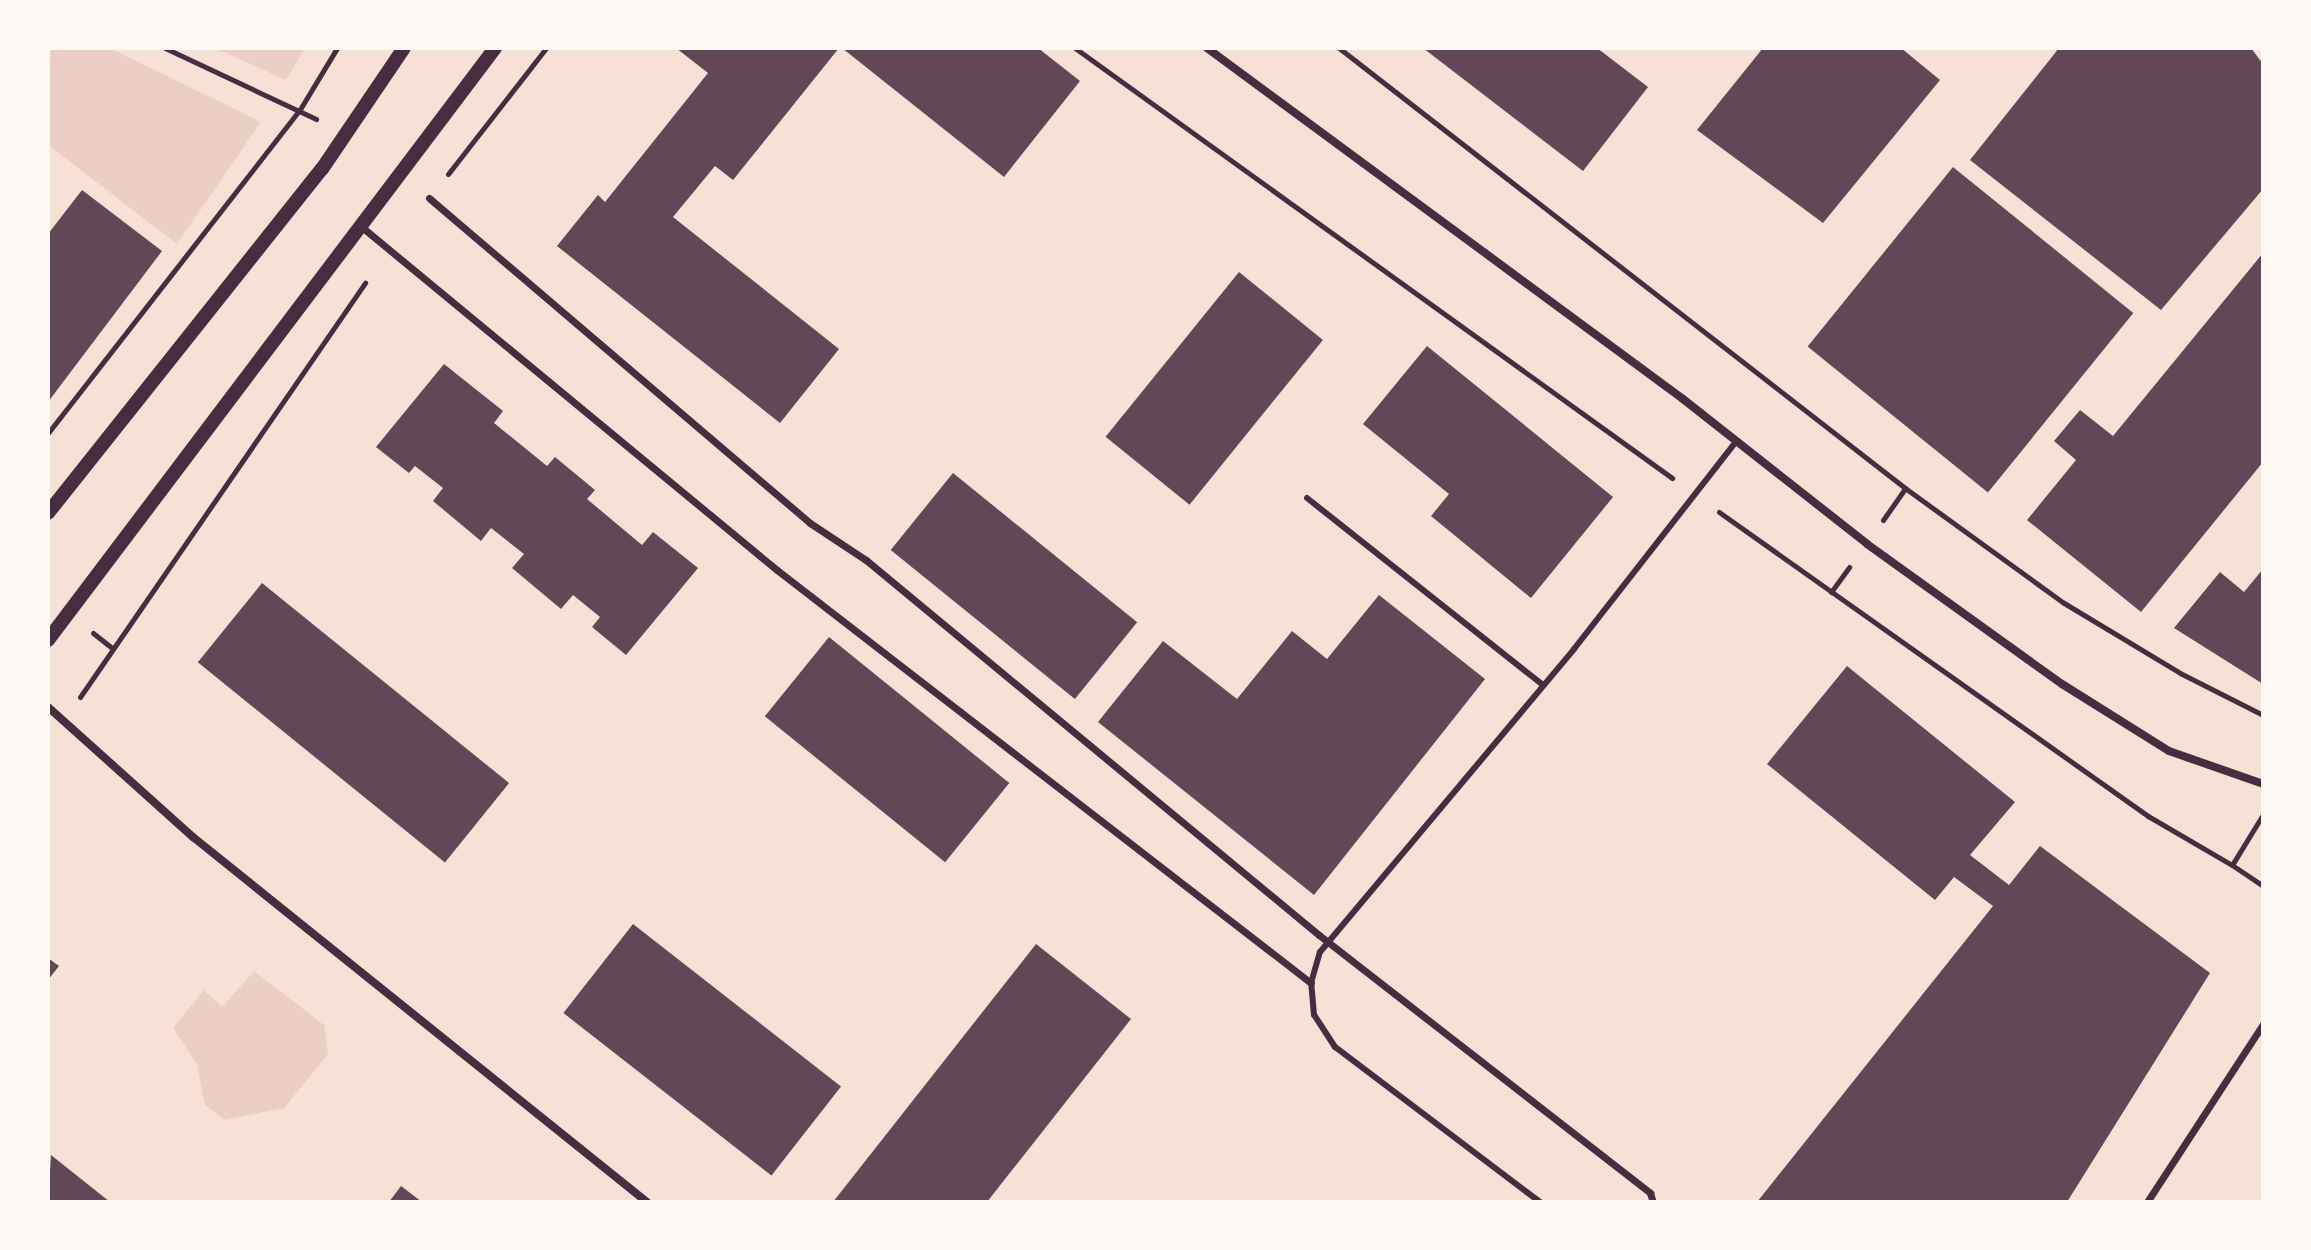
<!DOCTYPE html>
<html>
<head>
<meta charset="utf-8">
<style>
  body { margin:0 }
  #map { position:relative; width:2311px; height:1250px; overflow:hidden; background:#f7e1d7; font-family:Helvetica,sans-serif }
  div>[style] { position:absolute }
  .green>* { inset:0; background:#ebcfc5 }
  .building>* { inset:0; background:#644757; transform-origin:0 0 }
  .path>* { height:5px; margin:-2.5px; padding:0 2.5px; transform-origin:2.5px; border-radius:2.5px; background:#4a2c40 }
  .service>* { height:6px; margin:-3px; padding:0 3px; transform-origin:3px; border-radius:3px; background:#4a2c40 }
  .pedestrian>* { height:7px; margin:-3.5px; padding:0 3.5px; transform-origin:3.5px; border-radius:3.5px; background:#4a2c40 }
  .minor>* { height:8px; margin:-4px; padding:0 4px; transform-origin:4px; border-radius:4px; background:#4a2c40 }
  .tertiary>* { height:14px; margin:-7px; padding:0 7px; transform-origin:7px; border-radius:7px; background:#4a2c40 }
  span { translate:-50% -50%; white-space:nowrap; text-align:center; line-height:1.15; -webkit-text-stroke:8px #fffaf5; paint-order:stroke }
  .frame { position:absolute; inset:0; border:50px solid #fffaf5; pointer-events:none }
</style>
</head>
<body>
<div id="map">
  <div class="green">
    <div style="clip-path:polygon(48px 48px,110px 48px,261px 122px,177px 244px,48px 145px)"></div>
    <div style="clip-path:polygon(215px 48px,305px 48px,286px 80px)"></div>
    <div style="clip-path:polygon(254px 971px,324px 1025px,328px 1054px,284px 1108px,225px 1120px,205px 1105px,197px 1064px,173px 1028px,204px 990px,222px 1007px)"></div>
  </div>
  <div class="building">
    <div style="clip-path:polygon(676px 48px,839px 48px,733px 180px,715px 166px,673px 217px,839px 349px,780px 423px,557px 246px,598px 195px,605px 202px,708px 73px)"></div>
    <div style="clip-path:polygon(842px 48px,1038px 48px,1080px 81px,1004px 177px)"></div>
    <div style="clip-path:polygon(1423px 48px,1597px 48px,1648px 87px,1583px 171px)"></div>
    <div style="clip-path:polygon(1763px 48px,1901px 48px,1940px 80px,1823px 223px,1697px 130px)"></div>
    <div style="clip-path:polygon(2059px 48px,2251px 48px,2263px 64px,2263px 189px,2161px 310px,1970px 160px)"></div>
    <div style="left:1953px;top:167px;width:232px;height:231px;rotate:39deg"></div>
    <div style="clip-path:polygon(82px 190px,162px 251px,48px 402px,48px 234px)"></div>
    <div style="clip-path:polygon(2263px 253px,2263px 462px,2141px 612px,2027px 520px,2076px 460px,2054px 441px,2080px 410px,2113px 436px)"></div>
    <div style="left:1239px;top:272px;width:108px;height:212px;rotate:39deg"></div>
    <div style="clip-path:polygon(1427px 346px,1613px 497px,1531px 598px,1431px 516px,1449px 494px,1363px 424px)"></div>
    <div style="clip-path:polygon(444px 364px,503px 411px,494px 423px,547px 466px,555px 457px,595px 490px,587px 499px,642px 545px,653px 532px,698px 568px,626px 655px,592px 627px,600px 617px,573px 595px,561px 609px,512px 568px,524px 554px,491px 528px,481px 541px,433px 501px,443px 488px,415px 466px,409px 473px,376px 447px)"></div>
    <div style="left:953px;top:473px;width:237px;height:99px;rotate:39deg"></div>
    <div style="clip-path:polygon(2263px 569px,2263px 684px,2174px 628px,2220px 572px,2244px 592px)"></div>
    <div style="left:262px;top:583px;width:318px;height:102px;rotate:39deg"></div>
    <div style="clip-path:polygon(1379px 595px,1485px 679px,1314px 895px,1098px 722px,1163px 641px,1237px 699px,1292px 631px,1327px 659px)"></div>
    <div style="left:829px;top:637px;width:232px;height:102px;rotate:39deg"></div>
    <div style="clip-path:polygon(1847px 666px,2015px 802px,1970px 855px,2009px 885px,2040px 846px,2210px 973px,2067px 1202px,1757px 1202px,1993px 906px,1954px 877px,1935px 900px,1767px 764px)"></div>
    <div style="left:633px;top:924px;width:264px;height:113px;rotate:38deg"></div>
    <div style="clip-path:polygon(1036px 944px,1131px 1019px,987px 1202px,833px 1202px)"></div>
    <div style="clip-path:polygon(48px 958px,59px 966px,48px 980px)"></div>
    <div style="clip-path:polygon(51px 1155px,110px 1202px,48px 1202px)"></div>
    <div style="clip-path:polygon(401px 1186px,422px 1202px,389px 1202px)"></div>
  </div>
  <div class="path">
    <div style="left:165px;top:48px;width:167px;rotate:25.2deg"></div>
    <div style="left:1075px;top:48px;width:736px;rotate:35.76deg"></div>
    <div style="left:1339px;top:48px;width:717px;rotate:37.86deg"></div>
    <div style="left:1905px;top:488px;width:196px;rotate:35.9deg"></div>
    <div style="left:2064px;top:603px;width:135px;rotate:31.1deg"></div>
    <div style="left:2180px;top:673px;width:93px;rotate:26.8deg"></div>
    <div style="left:448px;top:174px;width:160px;rotate:-52.1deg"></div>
    <div style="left:48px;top:433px;width:408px;rotate:-52.1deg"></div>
    <div style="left:299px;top:111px;width:74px;rotate:-58.9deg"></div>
    <div style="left:1719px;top:512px;width:526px;rotate:35.32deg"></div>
    <div style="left:2148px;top:816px;width:97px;rotate:30.3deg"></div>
    <div style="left:1883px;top:520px;width:39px;rotate:-55deg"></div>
    <div style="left:1831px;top:592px;width:31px;rotate:-54deg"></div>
    <div style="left:93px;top:633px;width:23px;rotate:38deg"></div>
    <div style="left:80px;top:697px;width:503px;rotate:-55.46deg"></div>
    <div style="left:2262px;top:816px;width:57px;rotate:121.5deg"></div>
    <div style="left:2232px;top:865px;width:37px;rotate:34deg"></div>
  </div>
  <div class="service">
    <div style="left:1307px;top:498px;width:301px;rotate:38.4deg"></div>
    <div style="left:1540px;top:1202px;width:257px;rotate:-142.9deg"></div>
    <div style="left:1335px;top:1047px;width:38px;rotate:-123deg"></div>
    <div style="left:1314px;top:1015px;width:32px;rotate:-95deg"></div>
    <div style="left:1311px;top:983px;width:32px;rotate:-74deg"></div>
    <div style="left:1320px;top:952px;width:395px;rotate:-50deg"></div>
    <div style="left:1574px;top:649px;width:260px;rotate:-52deg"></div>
  </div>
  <div class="pedestrian">
    <div style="left:429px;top:198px;width:501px;rotate:40.46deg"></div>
    <div style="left:810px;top:523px;width:67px;rotate:33.5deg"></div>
    <div style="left:866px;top:560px;width:588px;rotate:39.62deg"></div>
    <div style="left:1319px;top:935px;width:420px;rotate:37.9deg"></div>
    <div style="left:1650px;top:1193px;width:9px;rotate:72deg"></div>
    <div style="left:363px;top:228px;width:537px;rotate:39.56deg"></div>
    <div style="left:777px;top:570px;width:675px;rotate:37.72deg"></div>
    <div style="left:2147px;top:1202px;width:212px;rotate:-56.9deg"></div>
  </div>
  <div class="minor">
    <div style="left:1207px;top:48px;width:591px;rotate:36.4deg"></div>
    <div style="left:1683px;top:399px;width:234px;rotate:38.2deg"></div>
    <div style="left:1867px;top:544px;width:240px;rotate:35.7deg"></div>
    <div style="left:2062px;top:684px;width:126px;rotate:32.1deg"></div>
    <div style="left:2169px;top:751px;width:100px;rotate:19.3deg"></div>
    <div style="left:48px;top:707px;width:195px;rotate:41.9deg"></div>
    <div style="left:193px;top:837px;width:583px;rotate:38.8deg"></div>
  </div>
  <div class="tertiary">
    <div style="left:48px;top:513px;width:440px;rotate:-51.5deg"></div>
    <div style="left:322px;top:169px;width:146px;rotate:-55.9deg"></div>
    <div style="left:48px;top:640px;width:742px;rotate:-52.94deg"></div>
  </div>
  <div class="frame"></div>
</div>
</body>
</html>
